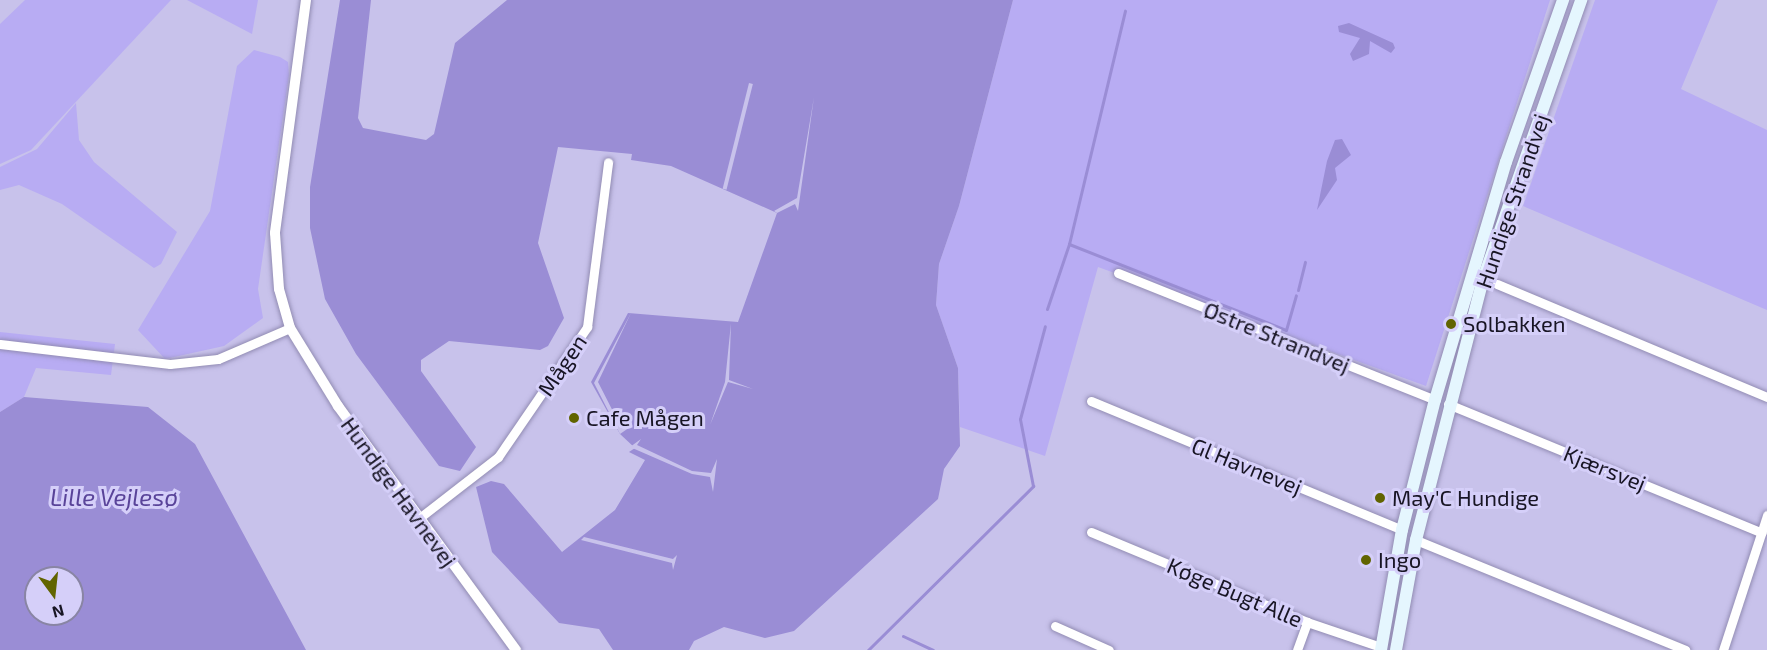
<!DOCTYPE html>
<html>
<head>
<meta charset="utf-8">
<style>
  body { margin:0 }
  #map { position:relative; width:1767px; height:650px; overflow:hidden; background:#c8c2eb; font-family:"Exo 2",sans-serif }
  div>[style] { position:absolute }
  .green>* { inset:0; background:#b8acf3 }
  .water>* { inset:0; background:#9a8dd5 }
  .pier>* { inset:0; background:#c8c2eb; transform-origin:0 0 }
  .stream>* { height:3px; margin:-1.5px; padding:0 1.5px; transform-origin:1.5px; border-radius:1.5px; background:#9a8dd5 }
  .roads { filter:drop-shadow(0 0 2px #928cb3) drop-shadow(0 0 2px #928cb3) }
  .minor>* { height:9px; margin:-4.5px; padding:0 4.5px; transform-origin:4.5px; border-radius:4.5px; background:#fff }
  .tertiary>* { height:10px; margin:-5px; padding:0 5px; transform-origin:5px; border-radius:5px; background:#fff }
  .secondary>* { height:12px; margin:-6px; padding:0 6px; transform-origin:6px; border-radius:6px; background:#e5f6fe }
  .dots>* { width:16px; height:16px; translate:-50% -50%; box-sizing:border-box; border:3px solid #d5cff9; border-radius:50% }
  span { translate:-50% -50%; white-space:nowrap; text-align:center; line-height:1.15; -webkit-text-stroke:6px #d5cff9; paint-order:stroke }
  .street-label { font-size:22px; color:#181524 }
  .poi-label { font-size:22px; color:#181524 }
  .left { translate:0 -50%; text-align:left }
  .water-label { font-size:24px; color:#594399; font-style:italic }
  .north { position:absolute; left:24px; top:566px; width:60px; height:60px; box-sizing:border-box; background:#d5cff9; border:2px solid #8985a4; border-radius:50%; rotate:165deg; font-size:16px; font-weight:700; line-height:24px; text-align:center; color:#181524 }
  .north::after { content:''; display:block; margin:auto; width:21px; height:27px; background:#616400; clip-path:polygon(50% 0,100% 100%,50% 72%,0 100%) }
</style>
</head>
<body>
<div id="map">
  <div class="green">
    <div style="clip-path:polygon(25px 0,171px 0,31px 150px,0 164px,0 24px)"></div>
    <div style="clip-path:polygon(187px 0,258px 0,252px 34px)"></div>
    <div style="clip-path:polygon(1013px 0,1550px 0,1426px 386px,1098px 267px,1045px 456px,960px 427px,958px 368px,936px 305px,939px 264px,959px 206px)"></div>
    <div style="clip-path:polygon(1595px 0,1718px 0,1681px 89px,1767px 130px,1767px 310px,1523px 206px)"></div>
    <div style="clip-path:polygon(254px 50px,280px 57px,288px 62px,289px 75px,258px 289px,263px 318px,224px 346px,165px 359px,138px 330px,210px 211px,237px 66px)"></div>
    <div style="clip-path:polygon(76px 103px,79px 140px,94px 162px,177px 232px,161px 264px,154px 268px,62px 204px,19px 185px,0 190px,0 167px,37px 149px)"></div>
    <div style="clip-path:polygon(0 332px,115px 344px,111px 375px,36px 368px,24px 397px,0 412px)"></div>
  </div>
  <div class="water">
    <div style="clip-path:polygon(340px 0,371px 0,358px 118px,363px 128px,426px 140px,434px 134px,455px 43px,507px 0,1013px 0,959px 206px,939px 264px,936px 305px,958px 368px,960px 446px,944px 469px,938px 499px,794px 631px,765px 638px,724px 627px,694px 641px,689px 650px,613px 650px,599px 629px,559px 623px,492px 552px,476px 487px,491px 481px,504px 484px,562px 552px,615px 510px,645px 460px,629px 452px,635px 448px,620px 434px,591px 382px,628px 313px,738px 322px,777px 213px,671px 166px,631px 160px,632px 154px,558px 147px,538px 243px,564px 318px,548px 346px,540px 350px,449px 341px,421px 360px,421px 371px,476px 447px,460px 471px,439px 466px,356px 354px,325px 299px,310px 228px,310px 187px)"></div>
    <div style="clip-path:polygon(1349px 23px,1393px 43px,1395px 48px,1391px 53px,1370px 41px,1369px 54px,1353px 61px,1350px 54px,1360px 38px,1339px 32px,1338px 26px)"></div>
    <div style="clip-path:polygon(1342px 139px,1351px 155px,1335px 168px,1337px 180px,1317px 210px,1327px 161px,1335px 140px)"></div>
    <div style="clip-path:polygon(evenodd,24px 397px,148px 407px,195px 444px,306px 650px,0 650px,0 412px,24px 397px,36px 578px,72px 578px,72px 614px,36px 614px,36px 578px)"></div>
  </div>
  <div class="pier">
    <div style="left:749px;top:83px;width:4px;height:109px;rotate:14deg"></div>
    <div style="clip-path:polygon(814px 97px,798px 211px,795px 204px,777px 213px,774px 211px,797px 198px)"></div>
    <div style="clip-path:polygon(631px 313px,598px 382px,622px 429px,633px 425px,620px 434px,594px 383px)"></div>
    <div style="clip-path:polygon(731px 323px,729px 380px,753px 389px,728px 382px,710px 425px,725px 382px)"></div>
    <div style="clip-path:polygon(641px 439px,637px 445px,692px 471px,711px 473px,717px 459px,713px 492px,710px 477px,692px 474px,630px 447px)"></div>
    <div style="clip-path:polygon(584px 537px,673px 559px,677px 555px,673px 570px,672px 563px,581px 540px)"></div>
  </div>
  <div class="stream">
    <div style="left:1069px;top:244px;width:233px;rotate:21.6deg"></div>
    <div style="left:1286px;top:330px;width:36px;rotate:-74deg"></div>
    <div style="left:1298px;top:290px;width:29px;rotate:-76deg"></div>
    <div style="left:1047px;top:309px;width:69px;rotate:-71.3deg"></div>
    <div style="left:1069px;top:244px;width:240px;rotate:-76.5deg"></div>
    <div style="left:903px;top:636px;width:33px;rotate:25deg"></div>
    <div style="left:868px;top:650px;width:233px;rotate:-44.8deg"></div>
    <div style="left:1033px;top:486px;width:68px;rotate:-101deg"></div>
    <div style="left:1020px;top:419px;width:96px;rotate:-75deg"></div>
  </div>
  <div class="roads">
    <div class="minor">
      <div style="left:1118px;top:273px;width:341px;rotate:21.8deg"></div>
      <div style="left:1497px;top:284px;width:293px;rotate:22.7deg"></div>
      <div style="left:0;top:344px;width:171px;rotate:6.7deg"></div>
      <div style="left:170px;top:364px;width:48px;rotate:-5.9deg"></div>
      <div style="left:218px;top:359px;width:78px;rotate:-23.3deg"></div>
      <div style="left:1091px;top:401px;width:337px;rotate:22.5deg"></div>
      <div style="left:1448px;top:404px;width:339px;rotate:22.3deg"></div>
      <div style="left:418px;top:519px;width:101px;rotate:-37.8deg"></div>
      <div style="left:498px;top:457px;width:158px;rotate:-55.6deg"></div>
      <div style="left:587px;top:327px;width:166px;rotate:-82.7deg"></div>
      <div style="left:1091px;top:532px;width:234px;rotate:22.6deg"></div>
      <div style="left:1307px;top:622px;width:78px;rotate:18.7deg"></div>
      <div style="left:1416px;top:540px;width:291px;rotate:22.2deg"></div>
      <div style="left:1055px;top:626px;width:59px;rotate:24deg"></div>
      <div style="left:1297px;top:650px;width:30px;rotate:-70deg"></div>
      <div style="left:1723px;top:650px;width:142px;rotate:-71.9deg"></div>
    </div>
    <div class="tertiary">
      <div style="left:306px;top:0;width:235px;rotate:97.6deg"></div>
      <div style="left:275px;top:233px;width:56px;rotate:85.9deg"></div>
      <div style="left:279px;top:289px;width:41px;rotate:74.2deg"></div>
      <div style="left:290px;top:328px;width:92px;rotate:58.4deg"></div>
      <div style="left:338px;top:406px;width:302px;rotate:53.9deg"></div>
    </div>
    <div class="secondary">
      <div style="left:1381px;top:650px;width:122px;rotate:-80.1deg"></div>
      <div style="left:1402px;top:530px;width:134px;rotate:-75.8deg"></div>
      <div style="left:1435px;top:400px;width:248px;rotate:-73.4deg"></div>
      <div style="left:1506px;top:162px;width:172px;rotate:-70.6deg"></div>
      <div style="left:1396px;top:650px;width:112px;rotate:-79.7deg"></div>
      <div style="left:1416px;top:540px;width:269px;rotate:-75.6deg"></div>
      <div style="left:1483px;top:279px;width:296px;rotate:-70.6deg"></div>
    </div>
  </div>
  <div class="dots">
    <div style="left:1451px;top:324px;background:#616400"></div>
    <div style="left:574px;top:418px;background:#616400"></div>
    <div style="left:1380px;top:498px;background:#616400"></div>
    <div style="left:1366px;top:560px;background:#616400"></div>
  </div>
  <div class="street-label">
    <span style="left:1512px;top:201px;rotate:-71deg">Hundige Strandvej</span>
    <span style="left:1277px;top:337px;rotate:22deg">Østre Strandvej</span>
    <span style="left:562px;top:365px;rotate:-56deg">Mågen</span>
    <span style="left:1247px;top:466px;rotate:22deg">Gl Havnevej</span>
    <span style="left:1605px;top:468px;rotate:22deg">Kjærsvej</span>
    <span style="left:399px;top:492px;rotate:54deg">Hundige Havnevej</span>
    <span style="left:1235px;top:592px;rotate:23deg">Køge Bugt Alle</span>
  </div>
  <div class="poi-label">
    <span class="left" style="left:1463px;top:324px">Solbakken</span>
    <span class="left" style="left:586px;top:418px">Cafe Mågen</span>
    <span class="left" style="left:1392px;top:498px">May'C Hundige</span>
    <span class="left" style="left:1378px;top:560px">Ingo</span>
  </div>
  <div class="water-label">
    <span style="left:114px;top:497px">Lille Vejlesø</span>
  </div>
  <div class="north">N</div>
</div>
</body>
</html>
